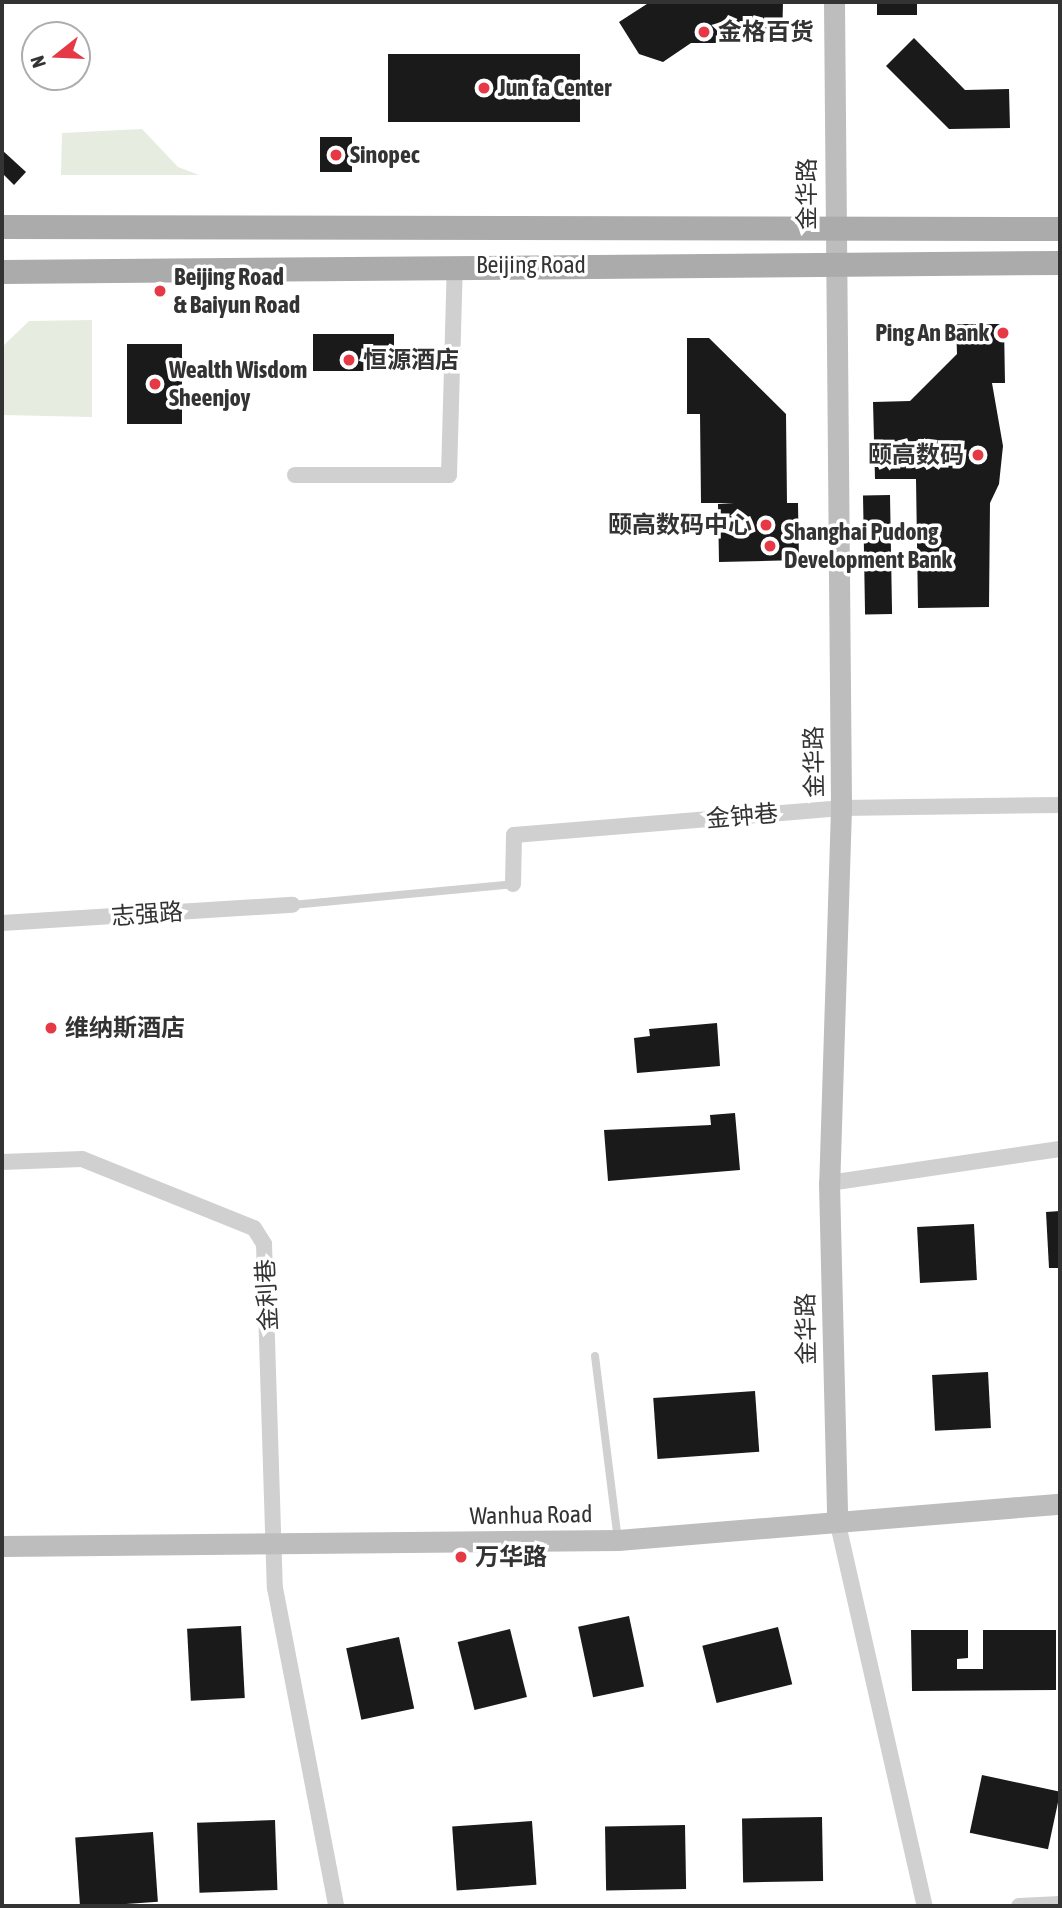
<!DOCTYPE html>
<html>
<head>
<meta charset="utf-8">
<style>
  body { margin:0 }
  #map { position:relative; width:1062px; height:1908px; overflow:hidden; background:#fff; font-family:"Asap Condensed","Noto Sans SC",sans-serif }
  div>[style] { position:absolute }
  .green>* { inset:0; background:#e6ecdf }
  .building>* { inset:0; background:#1a1a1a; transform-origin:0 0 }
  .lane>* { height:8px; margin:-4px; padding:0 4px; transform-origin:4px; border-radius:4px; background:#d0d0d0 }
  .street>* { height:16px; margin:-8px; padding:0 8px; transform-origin:8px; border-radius:8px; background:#d0d0d0 }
  .secondary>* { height:21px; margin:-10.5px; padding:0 10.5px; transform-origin:10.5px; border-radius:10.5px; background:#bdbdbd }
  .primary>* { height:24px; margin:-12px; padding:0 12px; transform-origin:12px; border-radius:12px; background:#ababab }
  .dots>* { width:19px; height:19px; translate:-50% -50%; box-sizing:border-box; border:4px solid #fff; border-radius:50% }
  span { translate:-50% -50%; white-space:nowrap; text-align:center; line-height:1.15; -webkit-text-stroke:7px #fff; paint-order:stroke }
  .poi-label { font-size:24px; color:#333; font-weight:700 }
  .left { translate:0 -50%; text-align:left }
  .right { translate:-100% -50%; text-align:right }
  .street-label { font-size:24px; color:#333 }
  .frame { position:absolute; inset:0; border:4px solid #333; pointer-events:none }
  .north { position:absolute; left:21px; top:21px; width:70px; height:70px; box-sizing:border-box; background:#fff; border:2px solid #adadad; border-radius:50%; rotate:252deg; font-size:19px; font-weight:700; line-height:28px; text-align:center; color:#333 }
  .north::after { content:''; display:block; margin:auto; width:24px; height:32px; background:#e63946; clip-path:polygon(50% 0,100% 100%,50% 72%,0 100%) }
</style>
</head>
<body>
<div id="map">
  <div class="green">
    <div style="clip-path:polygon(142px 129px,178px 167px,199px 175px,61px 175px,62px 133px)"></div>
    <div style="clip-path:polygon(92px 320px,92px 417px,2px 415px,2px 347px,29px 321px)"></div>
  </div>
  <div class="building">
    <div style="clip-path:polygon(650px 2px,783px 2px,782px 43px,691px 43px,663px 62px,639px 54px,619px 22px)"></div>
    <div style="left:877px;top:2px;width:40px;height:13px"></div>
    <div style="clip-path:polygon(914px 38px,965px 90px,1009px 89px,1010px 128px,949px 129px,886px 66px)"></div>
    <div style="left:388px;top:54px;width:192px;height:68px"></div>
    <div style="left:320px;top:137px;width:32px;height:35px"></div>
    <div style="clip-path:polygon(2px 150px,26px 172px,14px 185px,2px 173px)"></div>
    <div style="clip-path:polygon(956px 324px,1004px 324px,1005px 383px,992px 383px,1003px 446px,999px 484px,990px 503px,989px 607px,918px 608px,916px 479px,875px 479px,873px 402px,910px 401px,957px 354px)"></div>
    <div style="left:313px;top:334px;width:81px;height:37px"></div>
    <div style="clip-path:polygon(687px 338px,709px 338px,786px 414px,787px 503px,798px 503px,799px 560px,719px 562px,718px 504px,734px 503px,701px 503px,700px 414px,687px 414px)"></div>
    <div style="left:127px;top:344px;width:55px;height:80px"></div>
    <div style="left:890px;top:495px;width:119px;height:27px;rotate:89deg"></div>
    <div style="clip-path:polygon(717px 1023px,720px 1066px,637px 1073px,634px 1038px,650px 1036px,649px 1029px)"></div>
    <div style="clip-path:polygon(735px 1113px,740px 1170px,608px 1181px,604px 1130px,711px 1125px,710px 1115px)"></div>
    <div style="clip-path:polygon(1060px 1211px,1060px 1268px,1049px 1268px,1046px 1212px)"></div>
    <div style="left:974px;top:1224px;width:56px;height:57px;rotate:87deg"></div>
    <div style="left:988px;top:1372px;width:56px;height:56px;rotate:87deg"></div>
    <div style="left:755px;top:1391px;width:61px;height:102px;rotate:86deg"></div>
    <div style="left:629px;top:1616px;width:72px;height:52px;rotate:78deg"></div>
    <div style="left:241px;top:1626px;width:72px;height:54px;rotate:87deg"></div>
    <div style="left:778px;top:1627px;width:59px;height:78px;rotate:76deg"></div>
    <div style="left:510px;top:1629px;width:70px;height:54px;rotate:76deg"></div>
    <div style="clip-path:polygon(911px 1630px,968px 1630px,968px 1658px,957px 1659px,957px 1669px,983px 1669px,983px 1630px,1056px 1630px,1056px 1690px,912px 1691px)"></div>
    <div style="left:399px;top:1637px;width:73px;height:54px;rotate:78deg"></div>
    <div style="left:982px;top:1775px;width:80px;height:59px;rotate:12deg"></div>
    <div style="left:822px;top:1817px;width:64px;height:80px;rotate:89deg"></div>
    <div style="left:275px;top:1820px;width:70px;height:78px;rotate:88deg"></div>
    <div style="left:532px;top:1821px;width:64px;height:80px;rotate:86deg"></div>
    <div style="left:685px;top:1825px;width:64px;height:80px;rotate:89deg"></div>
    <div style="left:153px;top:1832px;width:70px;height:78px;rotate:86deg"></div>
  </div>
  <div class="lane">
    <div style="left:292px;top:905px;width:222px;rotate:-5.4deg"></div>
    <div style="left:595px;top:1356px;width:185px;rotate:82.9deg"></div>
  </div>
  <div class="street">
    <div style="left:295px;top:475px;width:154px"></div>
    <div style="left:449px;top:475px;width:209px;rotate:-88.4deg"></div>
    <div style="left:513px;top:884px;width:49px;rotate:-88.8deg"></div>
    <div style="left:514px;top:835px;width:328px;rotate:-4.7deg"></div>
    <div style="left:841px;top:808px;width:219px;rotate:-0.8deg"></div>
    <div style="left:2px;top:923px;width:291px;rotate:-3.6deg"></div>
    <div style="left:2px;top:1162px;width:80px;rotate:-2.1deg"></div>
    <div style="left:82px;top:1159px;width:185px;rotate:21.9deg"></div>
    <div style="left:254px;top:1228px;width:19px;rotate:58deg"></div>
    <div style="left:264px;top:1244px;width:344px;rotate:88.2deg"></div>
    <div style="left:275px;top:1588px;width:324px;rotate:79.1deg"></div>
    <div style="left:829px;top:1183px;width:233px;rotate:-8.4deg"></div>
    <div style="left:837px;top:1520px;width:396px;rotate:77.2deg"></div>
    <div style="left:1019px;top:1906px;width:41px;rotate:-2.8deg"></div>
  </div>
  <div class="secondary">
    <div style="left:834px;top:2px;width:806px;rotate:89.5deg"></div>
    <div style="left:841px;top:808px;width:375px;rotate:91.8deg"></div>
    <div style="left:829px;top:1183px;width:337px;rotate:88.6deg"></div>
    <div style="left:2px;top:1546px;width:616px;rotate:-0.56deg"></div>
    <div style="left:618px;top:1540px;width:443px;rotate:-4.7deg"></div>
  </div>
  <div class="primary">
    <div style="left:2px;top:227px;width:1058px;rotate:0.11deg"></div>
    <div style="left:2px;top:272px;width:1058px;rotate:-0.49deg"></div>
  </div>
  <div class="dots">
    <div style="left:704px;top:32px;background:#e63946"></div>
    <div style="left:484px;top:88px;background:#e63946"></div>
    <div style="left:336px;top:155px;background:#e63946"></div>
    <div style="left:160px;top:291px;background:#e63946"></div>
    <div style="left:1003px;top:333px;background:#e63946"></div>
    <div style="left:349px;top:360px;background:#e63946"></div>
    <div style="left:155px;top:384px;background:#e63946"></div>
    <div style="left:978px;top:455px;background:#e63946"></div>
    <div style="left:766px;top:525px;background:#e63946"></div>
    <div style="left:770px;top:546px;background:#e63946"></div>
    <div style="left:51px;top:1028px;background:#e63946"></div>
    <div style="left:461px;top:1557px;background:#e63946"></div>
  </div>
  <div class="poi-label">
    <span class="left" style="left:718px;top:32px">金格百货</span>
    <span class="left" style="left:498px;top:88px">Jun fa Center</span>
    <span class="left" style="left:350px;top:155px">Sinopec</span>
    <span class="left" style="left:174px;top:291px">Beijing Road<br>&amp; Baiyun Road</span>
    <span class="right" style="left:989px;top:333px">Ping An Bank</span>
    <span class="left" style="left:363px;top:360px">恒源酒店</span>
    <span class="left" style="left:169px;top:384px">Wealth Wisdom<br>Sheenjoy</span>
    <span class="right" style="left:964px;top:455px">颐高数码</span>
    <span class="right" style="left:752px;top:525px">颐高数码中心</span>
    <span class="left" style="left:784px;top:546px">Shanghai Pudong<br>Development Bank</span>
    <span class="left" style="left:65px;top:1028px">维纳斯酒店</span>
    <span class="left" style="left:475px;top:1557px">万华路</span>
  </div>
  <div class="street-label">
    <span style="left:807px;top:194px;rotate:-90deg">金华路</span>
    <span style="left:531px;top:265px">Beijing Road</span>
    <span style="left:814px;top:762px;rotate:-91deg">金华路</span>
    <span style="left:742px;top:816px;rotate:-5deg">金钟巷</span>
    <span style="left:147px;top:914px;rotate:-4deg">志强路</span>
    <span style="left:267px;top:1295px;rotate:-93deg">金利巷</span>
    <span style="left:806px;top:1329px;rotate:-91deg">金华路</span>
    <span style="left:531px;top:1515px;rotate:-1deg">Wanhua Road</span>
  </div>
  <div class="frame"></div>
  <div class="north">N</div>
</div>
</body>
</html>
